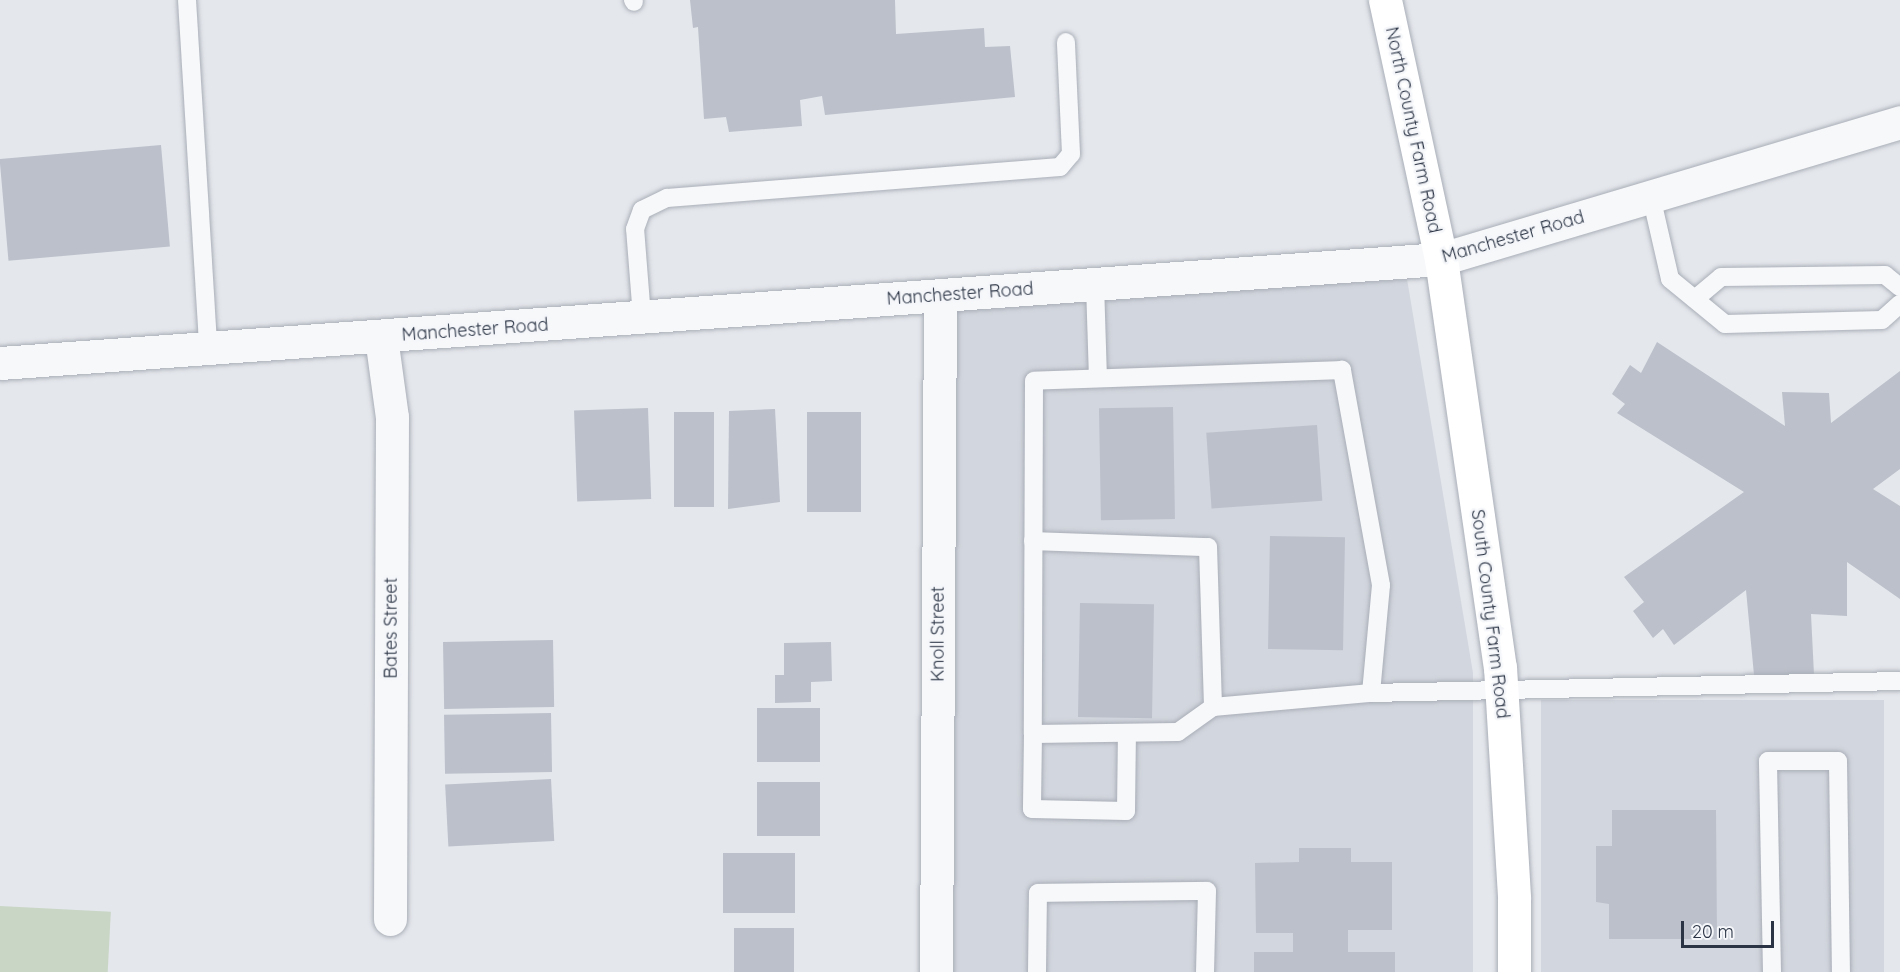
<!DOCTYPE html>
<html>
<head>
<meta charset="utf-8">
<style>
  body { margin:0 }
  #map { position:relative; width:1900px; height:972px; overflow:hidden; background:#e4e7ec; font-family:Quicksand,sans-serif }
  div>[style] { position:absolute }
  .built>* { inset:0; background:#d2d6de; transform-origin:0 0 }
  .green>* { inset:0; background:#c9d6c5; transform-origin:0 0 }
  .building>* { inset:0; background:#bbc0ca; transform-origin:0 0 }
  .roads { filter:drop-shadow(0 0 2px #a9aeb7) drop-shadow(0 0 2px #a9aeb7) }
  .service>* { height:18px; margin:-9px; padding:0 9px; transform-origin:9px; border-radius:9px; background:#f7f8fa }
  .minor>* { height:33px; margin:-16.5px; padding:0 16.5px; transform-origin:16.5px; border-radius:16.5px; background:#f7f8fa }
  .tertiary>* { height:33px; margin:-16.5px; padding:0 16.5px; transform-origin:16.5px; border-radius:16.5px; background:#f7f8fa }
  .secondary>* { height:33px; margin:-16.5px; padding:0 16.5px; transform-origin:16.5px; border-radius:16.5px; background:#fff }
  span { translate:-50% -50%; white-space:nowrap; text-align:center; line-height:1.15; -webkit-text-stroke:5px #f4f6f9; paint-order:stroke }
  .street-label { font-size:18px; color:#2b3445 }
  .scale { position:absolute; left:1681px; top:921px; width:93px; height:27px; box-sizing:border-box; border:3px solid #2b3445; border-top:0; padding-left:8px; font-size:18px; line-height:21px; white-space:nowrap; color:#2b3445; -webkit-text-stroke:4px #f4f6f9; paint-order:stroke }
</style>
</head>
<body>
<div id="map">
  <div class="built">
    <div style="clip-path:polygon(1407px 279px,1473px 673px,1473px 972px,949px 972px,952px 308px)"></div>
    <div style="left:1884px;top:700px;width:272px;height:343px;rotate:90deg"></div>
  </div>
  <div class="green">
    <div style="left:0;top:906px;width:111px;height:66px;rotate:3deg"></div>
  </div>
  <div class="building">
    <div style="clip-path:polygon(690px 0,895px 0,896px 34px,984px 28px,985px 47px,1010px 46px,1015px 97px,825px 115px,822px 96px,800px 100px,802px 126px,729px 132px,726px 117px,704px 119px,698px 27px,693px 28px)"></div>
    <div style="left:161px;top:145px;width:102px;height:162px;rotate:85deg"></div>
    <div style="clip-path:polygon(1657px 342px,1785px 426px,1782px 392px,1829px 393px,1831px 423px,1900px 371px,1900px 469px,1873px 489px,1900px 506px,1900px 599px,1847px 562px,1847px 616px,1811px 614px,1814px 675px,1754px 675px,1746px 590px,1674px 645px,1663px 629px,1653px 638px,1633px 611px,1644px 602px,1624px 577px,1744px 492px,1617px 413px,1625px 404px,1612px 394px,1630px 365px,1641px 373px)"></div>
    <div style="left:1173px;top:407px;width:112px;height:74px;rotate:89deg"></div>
    <div style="left:648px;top:408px;width:91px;height:74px;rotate:88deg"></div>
    <div style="clip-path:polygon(775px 409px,780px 502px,728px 509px,729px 411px)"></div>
    <div style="left:714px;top:412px;width:95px;height:40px;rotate:90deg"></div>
    <div style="left:807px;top:412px;width:54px;height:100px"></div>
    <div style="left:1317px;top:425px;width:76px;height:111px;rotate:86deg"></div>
    <div style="left:1270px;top:536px;width:75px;height:113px;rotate:1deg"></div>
    <div style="left:1080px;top:603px;width:74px;height:114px;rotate:1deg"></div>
    <div style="left:553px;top:640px;width:67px;height:110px;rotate:89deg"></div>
    <div style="clip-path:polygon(831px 642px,832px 681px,811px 682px,811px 702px,775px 703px,775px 675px,784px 675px,784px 643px)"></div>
    <div style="left:757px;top:708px;width:63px;height:54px"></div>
    <div style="left:551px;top:713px;width:59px;height:107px;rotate:89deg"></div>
    <div style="left:551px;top:779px;width:62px;height:106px;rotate:87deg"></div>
    <div style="left:757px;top:782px;width:63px;height:54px"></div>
    <div style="clip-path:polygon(1612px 810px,1716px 810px,1717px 939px,1609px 939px,1609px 904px,1596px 902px,1596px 846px,1612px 846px)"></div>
    <div style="clip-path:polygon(1299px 848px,1351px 848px,1351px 862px,1392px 862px,1392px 930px,1348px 930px,1348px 952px,1395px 952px,1395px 972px,1254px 972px,1254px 952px,1293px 952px,1293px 933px,1256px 933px,1255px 863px,1299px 862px)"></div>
    <div style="left:795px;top:853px;width:60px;height:72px;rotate:90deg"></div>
    <div style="left:734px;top:928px;width:60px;height:44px"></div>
  </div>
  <div class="roads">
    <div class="service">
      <div style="left:187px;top:0;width:349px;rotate:86.5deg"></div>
      <div style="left:633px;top:0;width:2px;rotate:63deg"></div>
      <div style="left:1651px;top:196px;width:85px;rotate:77.1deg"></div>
      <div style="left:1670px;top:279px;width:71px;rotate:39.3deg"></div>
      <div style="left:1725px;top:324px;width:157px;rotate:-1.5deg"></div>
      <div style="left:1882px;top:320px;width:24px;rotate:-42deg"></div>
      <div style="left:1095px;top:284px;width:94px;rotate:88.2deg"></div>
      <div style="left:1695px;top:299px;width:34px;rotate:-40deg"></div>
      <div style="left:1721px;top:277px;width:164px;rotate:-0.7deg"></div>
      <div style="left:1885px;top:275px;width:19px;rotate:39deg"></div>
      <div style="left:642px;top:317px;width:88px;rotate:-94.5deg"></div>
      <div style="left:635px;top:229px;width:20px;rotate:-70deg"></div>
      <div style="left:642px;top:210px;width:28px;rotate:-26deg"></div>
      <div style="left:667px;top:198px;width:394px;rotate:-4.5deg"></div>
      <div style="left:1060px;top:167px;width:17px;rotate:-50deg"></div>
      <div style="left:1071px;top:154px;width:112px;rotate:-92.6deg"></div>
      <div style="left:1033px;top:541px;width:175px;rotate:2deg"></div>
      <div style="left:1208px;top:547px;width:160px;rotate:88.2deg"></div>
      <div style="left:1371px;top:693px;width:108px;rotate:-84.7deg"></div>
      <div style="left:1381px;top:585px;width:219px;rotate:-100.3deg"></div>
      <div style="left:1342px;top:370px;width:308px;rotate:178deg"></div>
      <div style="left:1034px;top:381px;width:353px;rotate:90.2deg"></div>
      <div style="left:1033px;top:734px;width:145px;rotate:-0.8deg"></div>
      <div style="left:1178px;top:732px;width:43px;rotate:-35.5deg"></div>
      <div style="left:1213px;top:707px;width:159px;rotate:-5.1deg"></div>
      <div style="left:1371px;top:693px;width:529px;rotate:-1.3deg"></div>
      <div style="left:1033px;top:734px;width:75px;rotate:90.8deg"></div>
      <div style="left:1032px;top:809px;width:94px;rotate:1.2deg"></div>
      <div style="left:1126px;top:811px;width:78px;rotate:-89.3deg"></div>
      <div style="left:1037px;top:972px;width:79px;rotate:-89.3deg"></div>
      <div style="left:1038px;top:893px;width:169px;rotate:-0.7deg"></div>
      <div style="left:1207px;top:891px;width:81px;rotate:91.4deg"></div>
      <div style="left:1772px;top:972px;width:211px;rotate:-91.1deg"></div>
      <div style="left:1768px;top:761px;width:70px"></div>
      <div style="left:1838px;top:761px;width:211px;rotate:89.2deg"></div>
    </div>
    <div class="minor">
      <div style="left:381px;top:337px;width:81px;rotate:82.2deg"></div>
      <div style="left:392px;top:417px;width:502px;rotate:90.23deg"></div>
      <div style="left:0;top:363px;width:1445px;rotate:-4.13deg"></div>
      <div style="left:936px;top:972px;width:676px;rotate:-89.66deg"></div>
    </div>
    <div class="tertiary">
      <div style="left:1441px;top:259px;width:479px;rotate:-16.6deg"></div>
    </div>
    <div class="secondary">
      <div style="left:1385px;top:0;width:265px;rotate:77.8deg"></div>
      <div style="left:1441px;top:259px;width:412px;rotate:81.8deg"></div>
      <div style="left:1500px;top:667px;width:232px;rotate:86.5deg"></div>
      <div style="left:1514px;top:899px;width:73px;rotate:90deg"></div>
    </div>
  </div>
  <div class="street-label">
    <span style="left:1413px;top:130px;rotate:78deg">North County Farm Road</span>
    <span style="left:1513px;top:237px;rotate:-16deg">Manchester Road</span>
    <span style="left:960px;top:294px;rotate:-4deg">Manchester Road</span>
    <span style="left:475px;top:330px;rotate:-4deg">Manchester Road</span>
    <span style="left:1490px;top:614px;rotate:83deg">South County Farm Road</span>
    <span style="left:391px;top:628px;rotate:-90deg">Bates Street</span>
    <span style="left:938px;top:634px;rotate:-90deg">Knoll Street</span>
  </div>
  <div class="scale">20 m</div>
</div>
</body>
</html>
